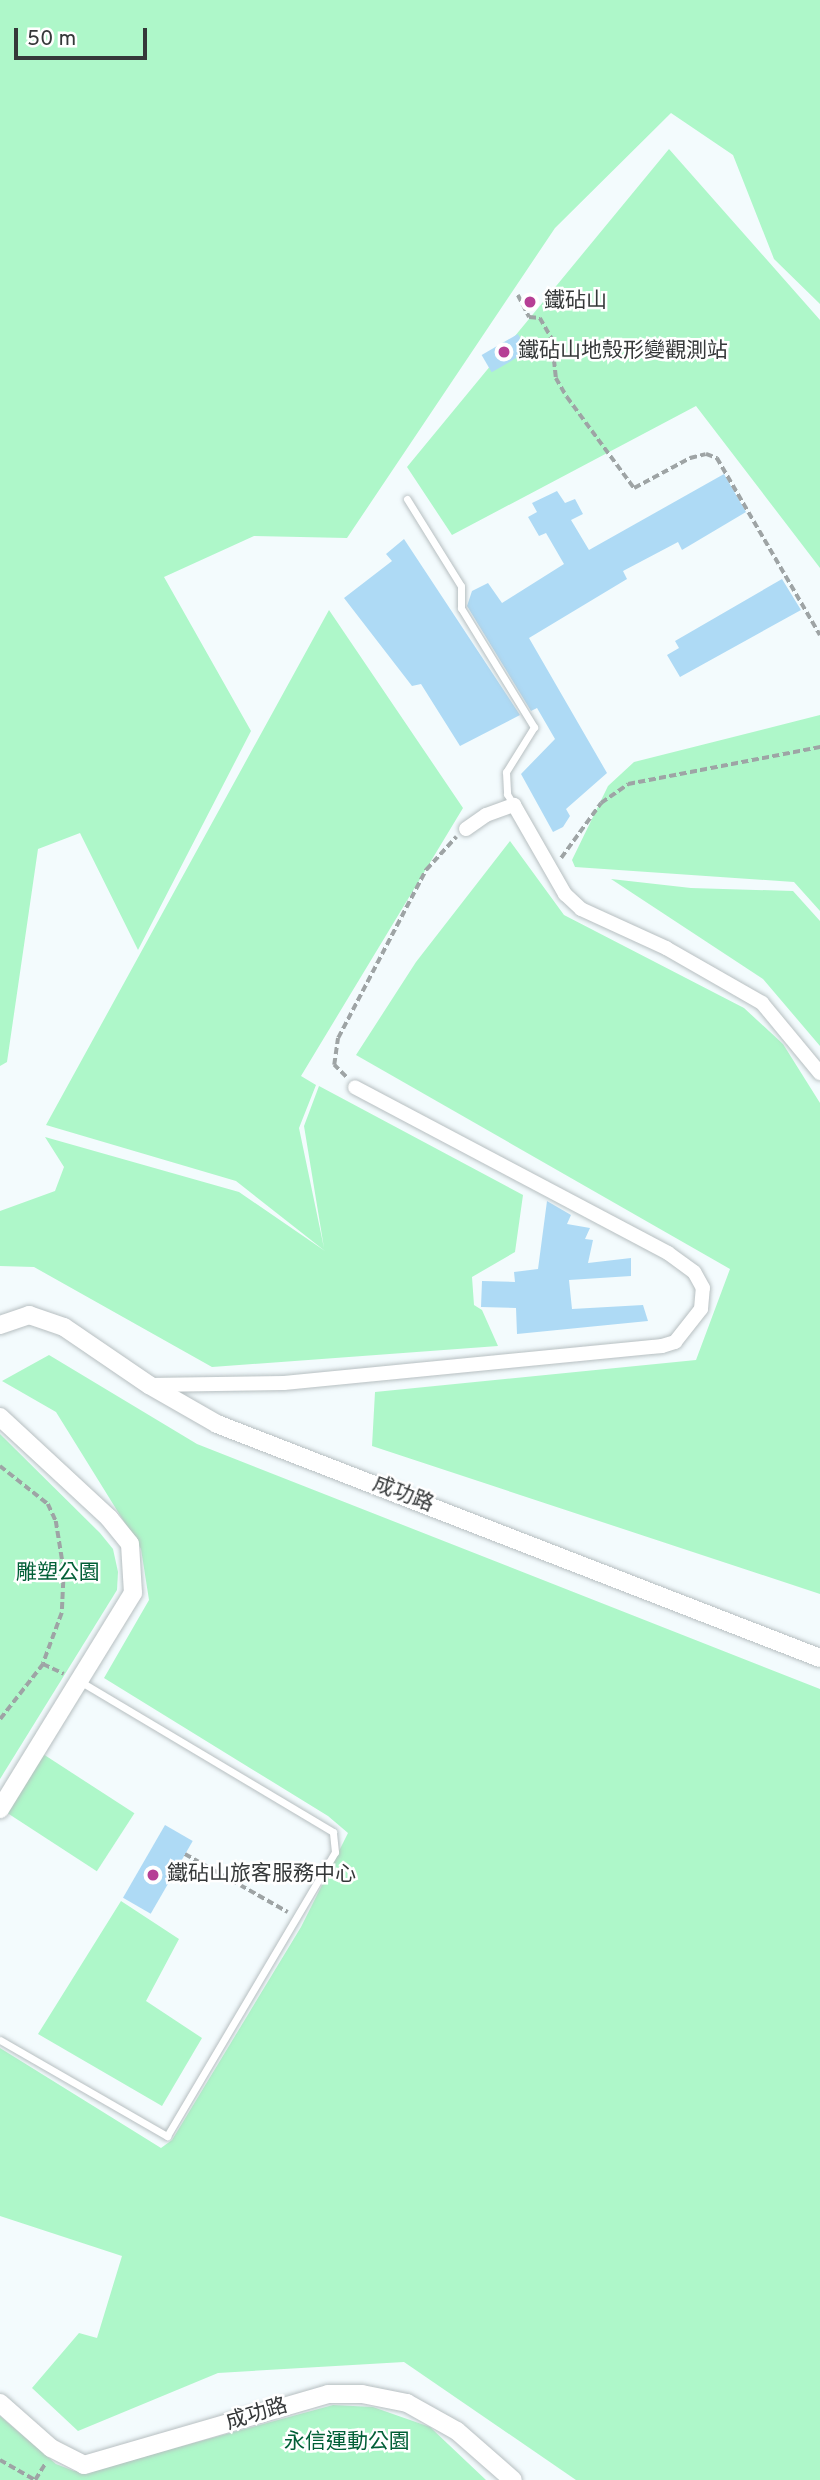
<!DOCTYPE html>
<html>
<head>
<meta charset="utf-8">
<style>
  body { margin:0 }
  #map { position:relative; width:820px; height:2480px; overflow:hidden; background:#f3fbfd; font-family:Overpass,"Noto Sans TC",sans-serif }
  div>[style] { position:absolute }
  .green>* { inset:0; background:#aef7c9; transform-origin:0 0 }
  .building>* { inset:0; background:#aedaf5; transform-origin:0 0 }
  .path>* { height:3.5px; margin-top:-1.75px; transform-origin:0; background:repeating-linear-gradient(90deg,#9ea4a5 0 7px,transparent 0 10.5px) }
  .roads { filter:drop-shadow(0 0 2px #b7bfc1) drop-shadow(0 0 2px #b7bfc1) }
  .service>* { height:7px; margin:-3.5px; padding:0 3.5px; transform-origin:3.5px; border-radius:3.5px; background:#fff }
  .minor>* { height:14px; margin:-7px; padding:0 7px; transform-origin:7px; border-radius:7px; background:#fff }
  .tertiary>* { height:18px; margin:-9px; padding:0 9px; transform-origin:9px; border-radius:9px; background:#fff }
  .dots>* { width:19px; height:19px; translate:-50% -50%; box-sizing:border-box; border:4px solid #fff; border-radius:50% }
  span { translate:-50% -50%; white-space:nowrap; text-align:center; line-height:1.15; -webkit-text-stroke:5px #fff; paint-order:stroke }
  .poi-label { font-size:21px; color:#353839 }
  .left { translate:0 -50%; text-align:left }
  .street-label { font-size:21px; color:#353839 }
  .park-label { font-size:21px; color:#025f37 }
  .scale { position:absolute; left:14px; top:28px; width:133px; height:32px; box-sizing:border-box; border:4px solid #353839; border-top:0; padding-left:9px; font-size:21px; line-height:24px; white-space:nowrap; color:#353839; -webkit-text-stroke:5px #fff; paint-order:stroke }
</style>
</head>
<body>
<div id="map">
  <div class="green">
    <div style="clip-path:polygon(0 0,820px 0,820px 304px,774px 259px,733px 155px,671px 113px,555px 228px,347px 538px,254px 536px,164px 577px,251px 731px,138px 950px,80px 833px,38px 849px,7px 1062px,0 1066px)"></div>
    <div style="clip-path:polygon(669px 149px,820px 320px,820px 568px,696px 406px,452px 535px,407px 467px)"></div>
    <div style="clip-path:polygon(329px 610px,463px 808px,301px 1076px,316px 1085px,299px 1128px,324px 1248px,304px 1126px,319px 1086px,523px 1195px,515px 1252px,472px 1277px,474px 1305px,482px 1310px,498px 1346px,212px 1367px,34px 1267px,0 1266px,0 1211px,55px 1191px,64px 1167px,45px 1137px,239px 1192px,325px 1251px,236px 1181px,46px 1125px)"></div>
    <div style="clip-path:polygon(820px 715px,820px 911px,794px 882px,575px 867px,572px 860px,608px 786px,634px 762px)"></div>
    <div style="clip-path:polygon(510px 841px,564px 915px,744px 1008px,783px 1044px,820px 1103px,820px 1594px,372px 1446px,375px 1392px,696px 1360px,730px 1269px,356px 1055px,416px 962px)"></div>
    <div style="clip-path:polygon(611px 879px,691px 888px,793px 891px,820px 921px,820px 1046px,763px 979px)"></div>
    <div style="clip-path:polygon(49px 1355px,197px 1444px,820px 1689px,820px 2480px,576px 2480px,404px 2362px,218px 2373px,78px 2431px,32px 2388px,79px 2333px,97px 2338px,122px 2256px,0 2216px,0 2048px,161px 2148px,172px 2140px,301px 1927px,348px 1833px,328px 1816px,104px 1678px,149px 1600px,141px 1549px,56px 1412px,2px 1381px)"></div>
    <div style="clip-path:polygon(0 1434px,100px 1533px,113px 1549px,118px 1572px,117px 1590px,0 1779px)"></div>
    <div style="left:43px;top:1754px;width:109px;height:69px;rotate:33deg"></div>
    <div style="clip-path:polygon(121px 1901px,179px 1939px,146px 2001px,202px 2038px,162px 2106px,38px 2034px)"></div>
    <div style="clip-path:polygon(333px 2405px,373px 2407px,430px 2427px,486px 2480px,0 2480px,0 2416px,56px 2464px,74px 2471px,94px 2470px)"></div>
  </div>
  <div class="building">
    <div style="left:518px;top:334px;width:20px;height:42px;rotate:60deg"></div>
    <div style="clip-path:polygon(724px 474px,746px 512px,682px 550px,678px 542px,623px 571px,627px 579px,529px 638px,607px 773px,566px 809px,570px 816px,563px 827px,553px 832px,521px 774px,555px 739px,537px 708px,531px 711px,467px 606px,472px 591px,488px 583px,502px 603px,564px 564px,546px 533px,539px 536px,528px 517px,537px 512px,532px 503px,557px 491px,565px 503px,575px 499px,583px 514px,571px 520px,589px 550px)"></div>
    <div style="clip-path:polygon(404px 539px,520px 715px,460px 746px,421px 684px,412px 686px,344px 598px,392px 561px,386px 554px)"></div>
    <div style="clip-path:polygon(782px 579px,801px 610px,680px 677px,667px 655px,679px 648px,675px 641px)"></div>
    <div style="clip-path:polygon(547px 1201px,571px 1215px,567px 1224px,590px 1228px,585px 1239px,593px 1240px,588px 1263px,631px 1258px,631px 1276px,569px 1280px,572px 1309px,643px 1305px,648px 1321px,517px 1334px,516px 1308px,481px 1307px,482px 1281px,515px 1282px,514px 1272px,538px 1269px)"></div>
    <div style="left:165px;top:1825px;width:32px;height:84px;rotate:30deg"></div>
  </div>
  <div class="path">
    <div style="left:518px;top:295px;width:25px;rotate:63deg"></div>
    <div style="left:529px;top:317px;width:11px;rotate:5deg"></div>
    <div style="left:540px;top:318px;width:24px;rotate:60deg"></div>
    <div style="left:552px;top:339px;width:39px;rotate:84deg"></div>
    <div style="left:556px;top:378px;width:22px;rotate:60deg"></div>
    <div style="left:567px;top:397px;width:113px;rotate:53.6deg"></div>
    <div style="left:634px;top:488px;width:64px;rotate:-28.2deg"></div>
    <div style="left:690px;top:458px;width:16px;rotate:-14deg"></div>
    <div style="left:706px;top:454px;width:12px;rotate:20deg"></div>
    <div style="left:717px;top:458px;width:205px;rotate:59.8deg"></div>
    <div style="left:561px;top:858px;width:68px;rotate:-54deg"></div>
    <div style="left:601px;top:803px;width:33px;rotate:-35deg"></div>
    <div style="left:628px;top:784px;width:196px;rotate:-10.9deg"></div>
    <div style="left:346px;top:1077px;width:17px;rotate:-135deg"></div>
    <div style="left:334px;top:1065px;width:27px;rotate:-82deg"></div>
    <div style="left:338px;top:1038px;width:190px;rotate:-62.4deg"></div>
    <div style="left:426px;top:870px;width:45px;rotate:-47.7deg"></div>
    <div style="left:0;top:1466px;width:61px;rotate:38.4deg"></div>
    <div style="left:48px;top:1504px;width:19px;rotate:65deg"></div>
    <div style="left:56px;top:1521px;width:51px;rotate:80.9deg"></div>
    <div style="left:64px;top:1571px;width:42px;rotate:92.7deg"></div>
    <div style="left:62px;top:1613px;width:54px;rotate:110.4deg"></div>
    <div style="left:43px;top:1664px;width:23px;rotate:25deg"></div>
    <div style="left:0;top:1719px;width:70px;rotate:-52deg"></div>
    <div style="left:185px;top:1854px;width:118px;rotate:29.4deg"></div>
    <div style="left:0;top:2460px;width:40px;rotate:29.7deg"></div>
    <div style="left:35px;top:2480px;width:19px;rotate:-58deg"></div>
  </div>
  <div class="roads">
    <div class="service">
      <div style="left:407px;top:499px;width:102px;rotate:58.2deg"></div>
      <div style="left:461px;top:586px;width:22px;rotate:90deg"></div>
      <div style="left:461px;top:608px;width:140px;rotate:58.5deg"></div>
      <div style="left:534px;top:727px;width:53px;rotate:121.9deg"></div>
      <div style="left:506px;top:772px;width:22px;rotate:87deg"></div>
      <div style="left:507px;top:794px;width:13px;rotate:58deg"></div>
      <div style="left:0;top:2040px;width:193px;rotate:29.9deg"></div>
      <div style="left:167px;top:2136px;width:330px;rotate:-59.4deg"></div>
      <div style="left:335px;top:1852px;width:20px;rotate:-96deg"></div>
      <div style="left:333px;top:1832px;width:293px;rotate:-149.2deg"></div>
    </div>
    <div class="minor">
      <div style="left:466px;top:829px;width:24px;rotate:-35deg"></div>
      <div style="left:486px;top:815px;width:30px;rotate:-20deg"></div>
      <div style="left:514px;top:805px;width:103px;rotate:60.2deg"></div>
      <div style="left:565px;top:894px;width:22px;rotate:43deg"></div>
      <div style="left:581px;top:909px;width:94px;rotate:24.6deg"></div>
      <div style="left:666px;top:948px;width:111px;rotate:29.8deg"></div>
      <div style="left:762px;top:1003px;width:91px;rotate:50.4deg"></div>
      <div style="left:150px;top:1385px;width:134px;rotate:-0.9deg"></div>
      <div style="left:284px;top:1383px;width:380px;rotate:-5.6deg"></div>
      <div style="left:662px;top:1346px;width:14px;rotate:-17deg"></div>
      <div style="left:675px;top:1342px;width:42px;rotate:-51.8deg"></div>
      <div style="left:701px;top:1309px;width:21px;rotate:-85deg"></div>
      <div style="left:703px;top:1288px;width:18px;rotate:-119deg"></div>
      <div style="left:694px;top:1272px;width:32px;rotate:-144deg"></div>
      <div style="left:668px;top:1253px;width:354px;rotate:-152.1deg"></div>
    </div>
    <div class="tertiary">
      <div style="left:0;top:1325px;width:31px;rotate:-19deg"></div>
      <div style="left:29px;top:1315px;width:37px;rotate:19deg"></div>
      <div style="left:64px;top:1327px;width:103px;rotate:34.3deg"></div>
      <div style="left:149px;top:1385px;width:78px;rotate:29.8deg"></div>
      <div style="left:217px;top:1424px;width:647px;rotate:21.21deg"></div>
      <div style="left:0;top:1417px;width:149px;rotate:42.8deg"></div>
      <div style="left:109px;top:1518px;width:33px;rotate:51deg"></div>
      <div style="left:130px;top:1544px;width:49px;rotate:86.5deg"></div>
      <div style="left:133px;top:1593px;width:254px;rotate:121.6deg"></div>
      <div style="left:0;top:2403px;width:68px;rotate:41.4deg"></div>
      <div style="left:51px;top:2448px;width:37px;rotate:27deg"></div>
      <div style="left:84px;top:2465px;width:254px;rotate:-16.2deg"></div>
      <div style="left:328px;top:2394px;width:34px"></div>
      <div style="left:362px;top:2394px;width:46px;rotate:11.3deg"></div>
      <div style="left:407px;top:2403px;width:57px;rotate:29.2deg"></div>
      <div style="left:457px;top:2431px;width:74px;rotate:41.2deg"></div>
    </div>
  </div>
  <div class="dots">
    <div style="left:530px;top:302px;background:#b63f95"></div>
    <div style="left:504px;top:352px;background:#b63f95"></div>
    <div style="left:153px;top:1875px;background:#b63f95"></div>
  </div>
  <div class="poi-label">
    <span class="left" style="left:544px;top:302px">鐵砧山</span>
    <span class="left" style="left:518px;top:352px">鐵砧山地殼形變觀測站</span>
    <span class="left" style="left:167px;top:1875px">鐵砧山旅客服務中心</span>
  </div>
  <div class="street-label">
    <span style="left:403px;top:1495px;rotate:21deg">成功路</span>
    <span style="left:257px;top:2415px;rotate:-17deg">成功路</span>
  </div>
  <div class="park-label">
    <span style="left:58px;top:1574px">雕塑公園</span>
    <span style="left:347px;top:2443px">永信運動公園</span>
  </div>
  <div class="scale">50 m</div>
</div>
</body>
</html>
